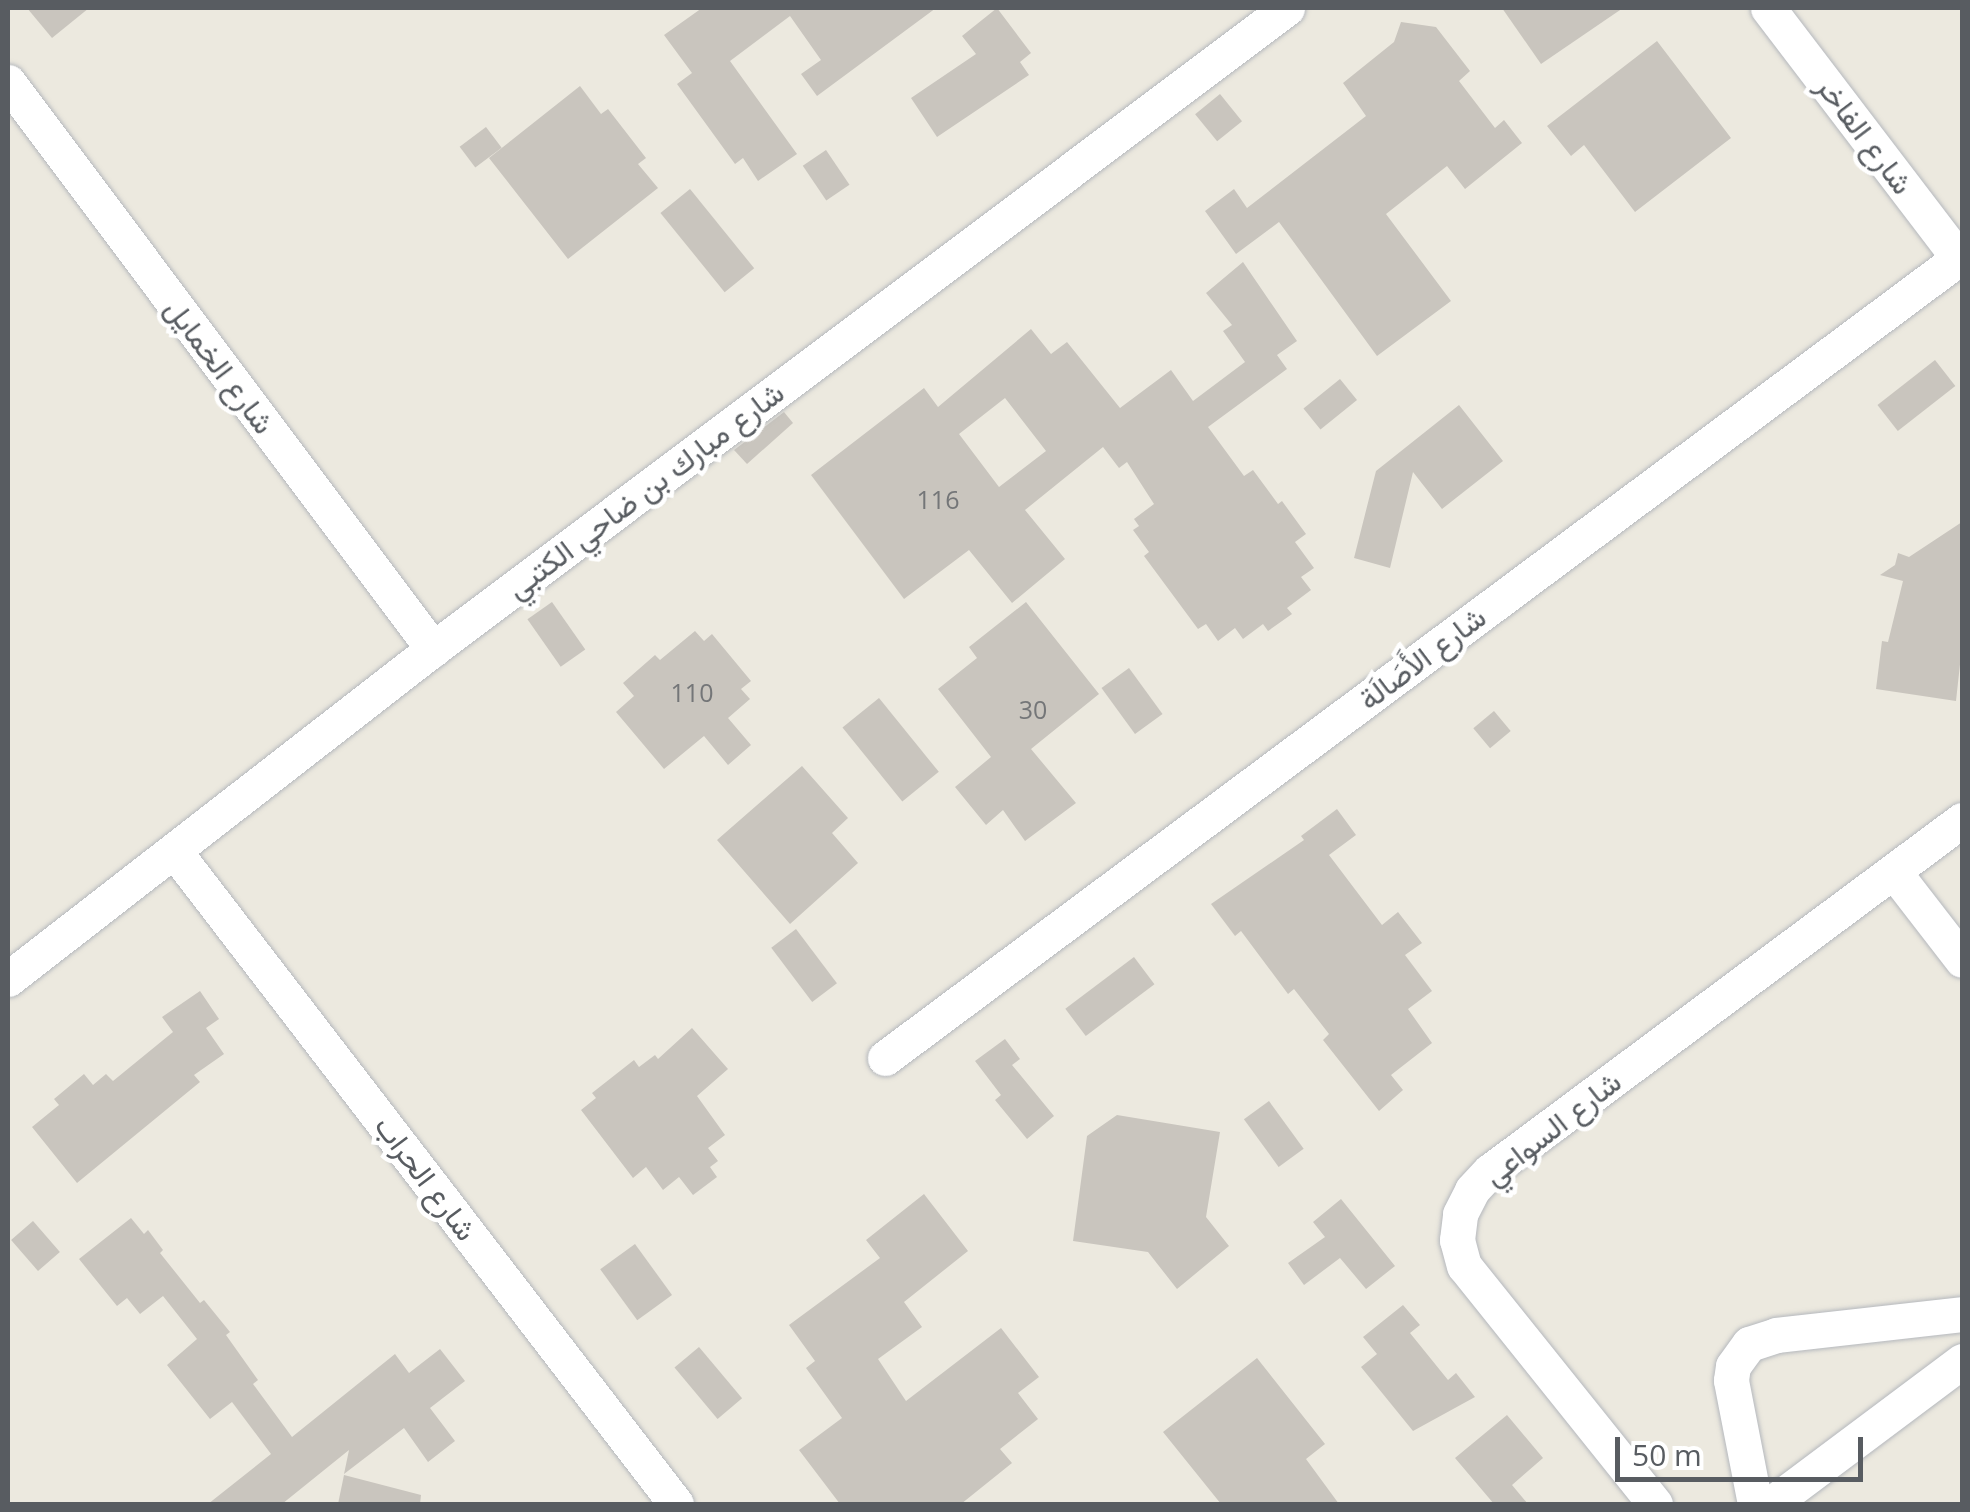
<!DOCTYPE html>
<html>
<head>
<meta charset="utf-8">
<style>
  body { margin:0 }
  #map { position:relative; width:1970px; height:1512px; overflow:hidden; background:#ece9df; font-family:"Open Sans",Vazirmatn,sans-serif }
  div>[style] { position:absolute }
  .building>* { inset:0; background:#c9c5be; transform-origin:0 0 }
  .roads { filter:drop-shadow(0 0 2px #b5b8bd) drop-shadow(0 0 2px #b5b8bd) }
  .minor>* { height:35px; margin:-17.5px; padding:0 17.5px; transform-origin:17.5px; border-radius:17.5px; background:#fff }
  span { translate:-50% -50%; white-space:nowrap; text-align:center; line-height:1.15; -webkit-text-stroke:9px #fff; paint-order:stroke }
  .number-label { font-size:25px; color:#747678 }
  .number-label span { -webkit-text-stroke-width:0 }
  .street-label { font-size:30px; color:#585c61 }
  .frame { position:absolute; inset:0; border:10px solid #585c61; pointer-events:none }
  .scale { position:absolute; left:1615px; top:1437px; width:248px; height:45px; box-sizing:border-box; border:5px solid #585c61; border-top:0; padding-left:12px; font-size:30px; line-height:35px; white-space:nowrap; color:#585c61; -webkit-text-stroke:8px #fff; paint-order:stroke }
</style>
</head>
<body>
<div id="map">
  <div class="building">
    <div style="clip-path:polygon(27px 8px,89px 8px,52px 38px)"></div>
    <div style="clip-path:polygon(702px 8px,936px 8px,817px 96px,801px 74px,821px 60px,790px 16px,730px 61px,797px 154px,758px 181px,743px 158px,735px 164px,677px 84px,692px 73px,664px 35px)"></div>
    <div style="clip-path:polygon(997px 8px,1031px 53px,1020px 62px,1029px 75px,937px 137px,911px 98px,976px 54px,962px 36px)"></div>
    <div style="clip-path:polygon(1502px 8px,1623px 8px,1541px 64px)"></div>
    <div style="clip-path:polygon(1401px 22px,1436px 27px,1470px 71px,1459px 81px,1495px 128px,1504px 120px,1522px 143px,1465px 189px,1447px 166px,1386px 214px,1451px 301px,1377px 356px,1279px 222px,1236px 254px,1205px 211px,1234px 189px,1247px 208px,1366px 116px,1343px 83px,1394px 42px)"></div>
    <div style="clip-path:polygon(1657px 41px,1731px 138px,1635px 212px,1584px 145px,1571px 156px,1547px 126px)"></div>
    <div style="clip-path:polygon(580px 86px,601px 114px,608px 109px,646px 158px,638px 164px,658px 188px,568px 259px,489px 158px)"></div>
    <div style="left:1220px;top:94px;width:35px;height:32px;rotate:51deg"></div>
    <div style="left:486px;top:127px;width:26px;height:33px;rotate:53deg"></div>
    <div style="left:826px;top:150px;width:42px;height:28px;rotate:56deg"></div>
    <div style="left:690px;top:189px;width:102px;height:38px;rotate:51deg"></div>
    <div style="clip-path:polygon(evenodd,1243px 262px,1297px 341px,1277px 355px,1287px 369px,1208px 427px,1244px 476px,1253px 470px,1278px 504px,1282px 501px,1306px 534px,1295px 542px,1314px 568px,1301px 577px,1311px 590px,1287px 608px,1292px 614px,1268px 631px,1263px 624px,1243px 639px,1235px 628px,1218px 641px,1206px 624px,1198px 629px,1144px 556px,1149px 552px,1133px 530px,1139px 526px,1134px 519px,1154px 504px,1127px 462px,1119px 468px,1103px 447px,1025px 510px,1065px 559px,1012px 603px,969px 550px,904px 599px,811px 475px,924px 388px,938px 407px,1031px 329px,1051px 354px,1067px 342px,1120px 408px,1171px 370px,1193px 401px,1245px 362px,1223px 331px,1232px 325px,1206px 293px,1243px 262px,1005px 398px,1046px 451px,999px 487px,959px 434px,1005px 398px)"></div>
    <div style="left:1935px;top:360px;width:33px;height:73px;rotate:52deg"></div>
    <div style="left:1340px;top:379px;width:27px;height:47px;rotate:51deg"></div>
    <div style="clip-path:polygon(1459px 405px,1503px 461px,1442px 509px,1413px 472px,1390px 568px,1354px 558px,1376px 471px)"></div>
    <div style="clip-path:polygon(784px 412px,793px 423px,747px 464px,734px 450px)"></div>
    <div style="clip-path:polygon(1962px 522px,1962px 646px,1956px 701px,1876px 689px,1882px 641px,1888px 642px,1903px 581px,1880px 575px,1895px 565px,1898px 553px,1909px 557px)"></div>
    <div style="left:552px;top:602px;width:58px;height:30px;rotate:55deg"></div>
    <div style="clip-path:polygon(1026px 602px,1099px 694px,1031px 749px,1076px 803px,1025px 841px,1003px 810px,986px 825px,955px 787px,991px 757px,938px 689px,977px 658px,969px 647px)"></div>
    <div style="clip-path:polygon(695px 631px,704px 641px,712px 634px,751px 681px,741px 689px,750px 699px,728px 718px,751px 745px,728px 765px,704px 736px,664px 769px,616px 712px,634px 696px,623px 683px,655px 655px,660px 660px)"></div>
    <div style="left:1129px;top:668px;width:57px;height:34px;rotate:54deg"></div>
    <div style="left:879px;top:698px;width:95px;height:47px;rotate:51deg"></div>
    <div style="left:1494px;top:711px;width:26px;height:27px;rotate:50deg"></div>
    <div style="clip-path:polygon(802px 766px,848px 818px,832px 833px,858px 863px,790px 924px,717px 840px)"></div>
    <div style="clip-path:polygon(1337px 809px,1356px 835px,1329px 855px,1382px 925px,1398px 912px,1422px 943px,1405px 955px,1432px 991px,1408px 1009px,1432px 1043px,1391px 1075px,1403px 1090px,1379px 1111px,1323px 1040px,1329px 1034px,1294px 989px,1288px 994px,1241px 931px,1235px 936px,1211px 904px,1304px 840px,1301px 836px)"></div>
    <div style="left:796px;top:929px;width:68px;height:31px;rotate:53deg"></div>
    <div style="left:1134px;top:957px;width:34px;height:86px;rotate:53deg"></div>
    <div style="clip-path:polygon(200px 991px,219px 1019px,206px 1028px,224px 1054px,194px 1075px,200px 1082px,77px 1183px,32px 1127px,59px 1105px,54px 1099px,84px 1074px,93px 1085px,106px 1074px,113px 1081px,173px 1032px,162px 1017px)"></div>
    <div style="clip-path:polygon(692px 1028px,728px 1069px,697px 1096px,725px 1135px,708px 1148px,718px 1161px,710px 1167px,717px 1177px,693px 1195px,679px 1177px,663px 1190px,646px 1167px,633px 1178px,581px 1110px,596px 1098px,592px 1093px,634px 1060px,639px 1067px,655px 1055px,658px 1059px)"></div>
    <div style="clip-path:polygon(1005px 1039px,1020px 1059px,1012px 1065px,1054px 1116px,1027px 1139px,995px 1100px,1001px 1095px,975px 1061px)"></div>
    <div style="left:1269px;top:1101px;width:59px;height:31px;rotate:54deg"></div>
    <div style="clip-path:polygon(1117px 1115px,1220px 1132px,1206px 1217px,1229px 1246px,1177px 1289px,1148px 1252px,1073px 1241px,1087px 1136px)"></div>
    <div style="clip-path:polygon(924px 1194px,968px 1251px,904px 1302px,922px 1327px,878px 1359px,906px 1401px,1001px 1328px,1039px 1377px,1018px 1393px,1038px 1419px,1000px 1449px,1012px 1463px,961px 1504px,840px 1504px,799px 1450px,842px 1418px,806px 1368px,815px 1361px,789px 1325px,880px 1258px,866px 1240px)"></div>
    <div style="clip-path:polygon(1341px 1199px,1395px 1266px,1366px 1289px,1340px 1258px,1304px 1285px,1288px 1263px,1325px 1237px,1313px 1222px)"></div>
    <div style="clip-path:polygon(131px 1218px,144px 1234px,148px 1230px,163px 1250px,160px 1253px,200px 1303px,204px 1300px,230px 1332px,226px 1335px,258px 1380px,253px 1384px,292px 1437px,395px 1354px,409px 1373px,440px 1349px,465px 1381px,430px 1408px,455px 1441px,428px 1462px,404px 1428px,344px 1474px,349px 1450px,282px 1504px,208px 1504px,271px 1454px,232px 1402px,210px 1419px,167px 1365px,197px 1339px,163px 1296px,140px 1314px,127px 1298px,117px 1306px,79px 1259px)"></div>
    <div style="left:33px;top:1221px;width:41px;height:29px;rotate:49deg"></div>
    <div style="left:635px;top:1244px;width:63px;height:43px;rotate:54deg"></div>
    <div style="clip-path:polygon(1403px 1305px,1420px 1325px,1410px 1333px,1448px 1380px,1456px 1373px,1475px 1397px,1413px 1431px,1361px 1367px,1377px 1354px,1363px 1337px)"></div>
    <div style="left:699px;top:1347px;width:67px;height:32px;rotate:50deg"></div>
    <div style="clip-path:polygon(1257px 1358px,1325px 1444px,1306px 1459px,1339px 1504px,1221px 1504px,1163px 1432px)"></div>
    <div style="clip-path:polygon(1507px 1415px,1543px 1458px,1512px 1485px,1528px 1504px,1494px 1504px,1455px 1458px)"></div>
    <div style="clip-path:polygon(344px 1475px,421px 1495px,420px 1504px,338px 1504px)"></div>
  </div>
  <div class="roads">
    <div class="minor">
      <div style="left:1768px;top:8px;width:320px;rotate:52.7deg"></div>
      <div style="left:8px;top:82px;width:709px;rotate:53.15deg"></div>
      <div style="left:175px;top:852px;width:822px;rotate:52.46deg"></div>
      <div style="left:1894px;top:872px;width:111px;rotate:52.3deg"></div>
      <div style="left:8px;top:979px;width:538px;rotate:-37.83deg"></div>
      <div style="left:433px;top:649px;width:1068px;rotate:-36.89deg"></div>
      <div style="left:885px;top:1058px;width:1339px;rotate:-36.68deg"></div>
      <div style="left:1655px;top:1504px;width:305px;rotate:-128.7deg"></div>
      <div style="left:1464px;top:1266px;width:27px;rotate:-105deg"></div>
      <div style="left:1457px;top:1240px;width:26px;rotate:-83deg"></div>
      <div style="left:1460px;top:1214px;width:27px;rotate:-63deg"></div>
      <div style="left:1472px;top:1190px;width:26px;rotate:-47deg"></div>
      <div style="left:1490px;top:1171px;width:588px;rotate:-36.64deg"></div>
      <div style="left:1755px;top:1504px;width:126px;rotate:-101deg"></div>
      <div style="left:1731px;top:1380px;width:14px;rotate:-82deg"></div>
      <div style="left:1733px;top:1366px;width:27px;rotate:-54deg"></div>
      <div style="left:1749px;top:1344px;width:28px;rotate:-18deg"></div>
      <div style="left:1776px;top:1335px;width:187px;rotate:-6.4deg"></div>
      <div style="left:1771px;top:1504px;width:239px;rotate:-36.8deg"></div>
    </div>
  </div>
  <div class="number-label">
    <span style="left:938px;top:499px">116</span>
    <span style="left:692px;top:692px">110</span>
    <span style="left:1033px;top:709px">30</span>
  </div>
  <div class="street-label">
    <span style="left:1865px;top:135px;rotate:53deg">شارع الفاخر</span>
    <span style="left:220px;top:366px;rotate:53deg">شارع الخمايل</span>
    <span style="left:645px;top:490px;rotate:-37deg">شارع مبارك بن ضاحي الكتبي</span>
    <span style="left:1422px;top:658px;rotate:-37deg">شارع الأَصَالَة</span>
    <span style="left:1552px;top:1128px;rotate:-38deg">شارع السواعي</span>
    <span style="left:426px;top:1178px;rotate:53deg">شارع الحراب</span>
  </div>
  <div class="frame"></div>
  <div class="scale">50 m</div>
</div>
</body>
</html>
